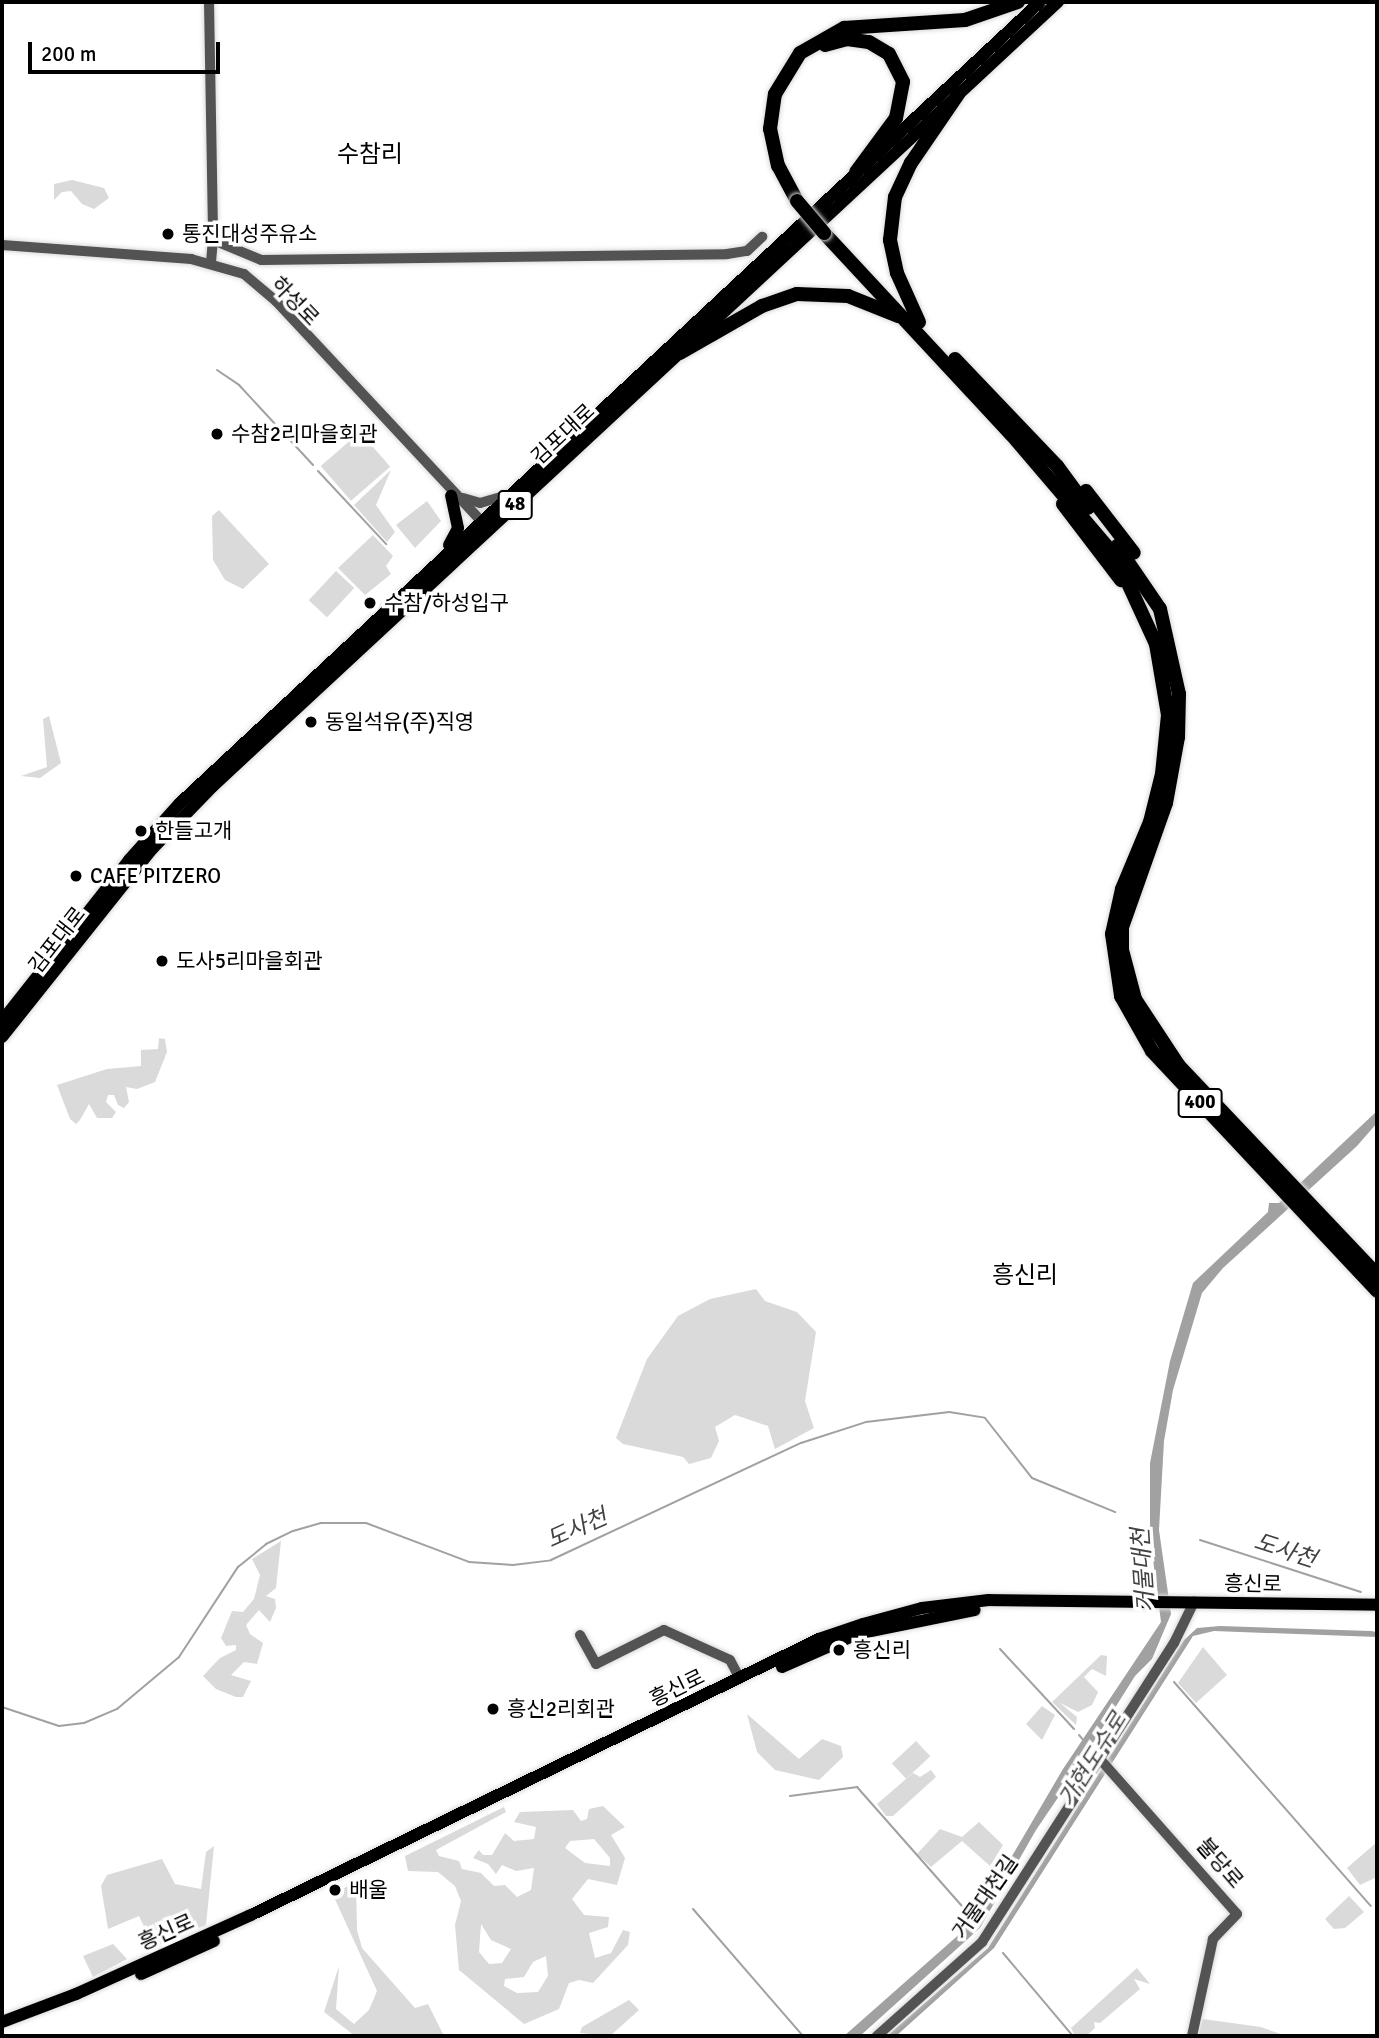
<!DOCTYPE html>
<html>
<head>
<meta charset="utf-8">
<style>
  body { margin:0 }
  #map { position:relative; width:1379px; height:2038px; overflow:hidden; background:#fff; font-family:Signika,"Noto Sans KR",sans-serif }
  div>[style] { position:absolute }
  .green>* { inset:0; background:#dadada; transform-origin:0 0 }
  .water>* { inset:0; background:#a1a1a1 }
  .stream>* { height:2px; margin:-1px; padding:0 1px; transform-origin:1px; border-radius:1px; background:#a1a1a1 }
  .roads { filter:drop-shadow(0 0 2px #dbdbdb) drop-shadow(0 0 2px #dbdbdb) }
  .minor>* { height:10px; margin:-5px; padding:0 5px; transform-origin:5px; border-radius:5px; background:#535353 }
  .major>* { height:12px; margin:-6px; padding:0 6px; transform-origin:6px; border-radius:6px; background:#000 }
  .highway>* { height:14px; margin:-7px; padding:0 7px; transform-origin:7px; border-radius:7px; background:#000 }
  .bridges { filter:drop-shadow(0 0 2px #dbdbdb) drop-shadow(0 0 2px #dbdbdb) }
  .highway-bridge>* { height:14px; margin:-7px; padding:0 7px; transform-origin:7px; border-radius:7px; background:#000 }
  .dots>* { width:19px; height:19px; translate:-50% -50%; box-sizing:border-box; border:4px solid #fff; border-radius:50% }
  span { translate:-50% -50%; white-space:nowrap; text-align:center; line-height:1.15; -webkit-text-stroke:7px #fff; paint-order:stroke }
  .shield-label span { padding:2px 5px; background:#fff; border:2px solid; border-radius:5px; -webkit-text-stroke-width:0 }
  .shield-label { font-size:19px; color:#000; font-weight:700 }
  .poi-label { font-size:21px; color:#000 }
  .left { translate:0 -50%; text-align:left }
  .street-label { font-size:21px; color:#000 }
  .water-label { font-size:23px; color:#424242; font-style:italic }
  .quarter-label { font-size:24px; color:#000 }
  .frame { position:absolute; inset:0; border:4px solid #000; pointer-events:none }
  .scale { position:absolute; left:28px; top:42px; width:192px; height:32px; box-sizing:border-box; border:4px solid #000; border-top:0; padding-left:9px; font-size:21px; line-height:24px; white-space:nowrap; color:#000; -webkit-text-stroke:5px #fff; paint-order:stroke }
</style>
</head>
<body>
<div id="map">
  <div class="green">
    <div style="clip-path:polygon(72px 180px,104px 188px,109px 198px,94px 209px,82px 204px,71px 191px,62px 192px,54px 200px,54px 184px)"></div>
    <div style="left:360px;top:432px;width:46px;height:52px;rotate:49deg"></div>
    <div style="clip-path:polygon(391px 470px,376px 505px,395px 532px,387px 542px,354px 505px)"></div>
    <div style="clip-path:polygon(427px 501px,441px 521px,415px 548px,396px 525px)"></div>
    <div style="clip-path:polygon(219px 510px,269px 564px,243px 589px,225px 580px,213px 560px,212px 516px)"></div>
    <div style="clip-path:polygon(373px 535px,393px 556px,386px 566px,391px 574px,365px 595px,338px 568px)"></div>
    <div style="left:336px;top:571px;width:25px;height:40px;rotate:43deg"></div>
    <div style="clip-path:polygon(49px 716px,61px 763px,40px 778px,21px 776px,47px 767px,43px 719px)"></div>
    <div style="clip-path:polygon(159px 1038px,165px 1039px,167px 1052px,155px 1082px,137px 1089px,126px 1087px,129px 1102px,124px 1108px,118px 1105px,114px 1095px,108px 1095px,106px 1102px,116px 1112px,112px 1118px,97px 1118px,89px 1104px,80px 1120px,76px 1124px,70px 1119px,57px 1085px,107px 1069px,141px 1066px,141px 1050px,158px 1049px)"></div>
    <div style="clip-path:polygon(756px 1289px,765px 1301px,797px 1312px,816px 1332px,805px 1401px,814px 1428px,775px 1449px,768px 1426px,735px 1415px,715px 1427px,719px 1441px,711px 1458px,689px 1464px,683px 1457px,623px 1444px,616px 1438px,647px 1359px,678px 1316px,710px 1299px)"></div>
    <div style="clip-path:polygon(281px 1541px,276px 1588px,266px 1596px,275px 1599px,276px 1608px,270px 1622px,259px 1610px,246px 1625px,250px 1634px,263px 1643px,257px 1664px,244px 1662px,231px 1675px,251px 1681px,243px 1697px,236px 1697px,216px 1689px,203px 1676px,220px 1658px,236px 1650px,236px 1645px,226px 1646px,221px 1638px,232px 1611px,243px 1612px,254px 1599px,260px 1575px,252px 1559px)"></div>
    <div style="clip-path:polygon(1203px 1647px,1227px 1675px,1196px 1703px,1178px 1683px)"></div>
    <div style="clip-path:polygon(1101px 1655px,1107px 1656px,1106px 1676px,1092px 1669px,1084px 1677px,1098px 1692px,1092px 1705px,1078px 1712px,1060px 1703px,1077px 1717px,1076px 1725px,1052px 1702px)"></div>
    <div style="clip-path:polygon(1042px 1706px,1055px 1715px,1042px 1740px,1026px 1724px)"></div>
    <div style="clip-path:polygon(747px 1714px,799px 1759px,822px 1739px,841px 1746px,843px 1757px,819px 1780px,775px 1770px,757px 1752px)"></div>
    <div style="left:916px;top:1741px;width:21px;height:33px;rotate:47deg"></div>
    <div style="clip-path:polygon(931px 1770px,936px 1777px,893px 1816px,886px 1816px,877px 1804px,913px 1773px,920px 1777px)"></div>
    <div style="clip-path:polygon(evenodd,504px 1807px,506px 1812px,436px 1850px,439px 1856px,459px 1861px,462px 1869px,481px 1873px,494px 1886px,505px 1885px,517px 1897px,531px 1890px,534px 1868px,516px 1871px,502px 1865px,496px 1874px,488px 1864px,473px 1858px,479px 1850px,483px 1855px,492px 1855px,505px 1833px,514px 1841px,534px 1839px,536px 1827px,514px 1822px,520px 1812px,573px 1810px,581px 1821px,587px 1819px,589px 1809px,603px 1806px,625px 1827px,611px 1835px,625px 1858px,617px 1885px,588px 1879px,572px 1899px,584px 1915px,609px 1917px,608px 1927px,589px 1933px,595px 1958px,611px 1953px,623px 1930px,630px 1932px,628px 1945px,593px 1983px,579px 1980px,569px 1983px,559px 2009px,524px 2024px,459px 1970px,455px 1925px,461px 1901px,455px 1886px,438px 1872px,408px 1871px,405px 1856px,504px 1807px,594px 1839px,610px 1858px,610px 1866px,585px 1863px,565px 1848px,570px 1841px,594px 1839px,504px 1807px,481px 1924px,491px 1940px,511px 1949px,502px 1963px,489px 1964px,479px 1952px,481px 1924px,504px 1807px,546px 1956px,548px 1976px,538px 1992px,517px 1993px,504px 1986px,505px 1979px,524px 1977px,533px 1962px,546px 1956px)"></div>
    <div style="clip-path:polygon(979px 1822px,1003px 1845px,990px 1866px,962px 1841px,931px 1867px,917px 1854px,940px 1829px,962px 1837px)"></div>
    <div style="clip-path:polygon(1377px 1842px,1377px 1877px,1360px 1885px,1347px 1868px)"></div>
    <div style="clip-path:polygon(214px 1846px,206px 1925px,154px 1947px,139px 1916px,108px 1929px,101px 1886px,107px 1875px,162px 1859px,175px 1884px,201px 1889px,206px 1852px)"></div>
    <div style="clip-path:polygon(356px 1881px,357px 1930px,362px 1948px,415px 2008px,428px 2004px,444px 2036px,355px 2036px,324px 2012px,339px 1966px,336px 2009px,354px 2024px,369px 2010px,377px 1991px,333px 1895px)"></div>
    <div style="clip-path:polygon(1349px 1896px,1364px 1912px,1345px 1928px,1334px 1929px,1325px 1919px)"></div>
    <div style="clip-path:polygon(113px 1944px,127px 1959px,93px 1977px,83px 1956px)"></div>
    <div style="clip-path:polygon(1137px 1968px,1150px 1984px,1134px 1979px,1140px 1989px,1100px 2023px,1094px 2022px,1095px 2028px,1086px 2036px,1075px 2036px,1071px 2028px)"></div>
    <div style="clip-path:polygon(629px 2000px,639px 2010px,610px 2036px,580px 2033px,582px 2027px)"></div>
    <div style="clip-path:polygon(1203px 2019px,1261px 2027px,1286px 2036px,1198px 2036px)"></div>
  </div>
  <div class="water">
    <div style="clip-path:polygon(1377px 1111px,1377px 1123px,1357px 1146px,1223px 1268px,1202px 1293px,1173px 1390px,1164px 1441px,1159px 1530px,1171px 1614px,1152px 1659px,1135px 1676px,1081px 1762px,1078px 1777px,1070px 1780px,1036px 1830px,980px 1928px,860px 2036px,844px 2036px,963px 1931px,970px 1913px,977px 1913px,985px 1902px,1063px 1769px,1161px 1622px,1150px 1536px,1150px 1463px,1170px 1361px,1193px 1283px,1268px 1212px,1269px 1203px,1279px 1203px)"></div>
    <div style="clip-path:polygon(1220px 1626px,1371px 1631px,1377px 1632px,1377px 1637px,1214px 1631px,1193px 1636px,994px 1948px,896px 2036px,887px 2036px,988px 1948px,1184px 1640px,1197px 1628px)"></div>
  </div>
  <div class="stream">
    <div style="left:217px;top:370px;width:27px;rotate:34deg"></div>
    <div style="left:239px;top:385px;width:109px;rotate:47.2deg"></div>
    <div style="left:318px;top:471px;width:100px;rotate:47deg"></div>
    <div style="left:1200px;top:1540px;width:169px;rotate:17.9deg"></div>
    <div style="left:1000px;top:1649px;width:109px;rotate:47.2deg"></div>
    <div style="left:1174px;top:1682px;width:298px;rotate:48.7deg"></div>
    <div style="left:2px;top:1707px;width:60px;rotate:18.4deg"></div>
    <div style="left:59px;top:1726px;width:25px;rotate:-7deg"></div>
    <div style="left:84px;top:1723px;width:36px;rotate:-23deg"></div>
    <div style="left:117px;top:1709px;width:81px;rotate:-40deg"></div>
    <div style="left:179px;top:1657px;width:108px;rotate:-56.8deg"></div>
    <div style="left:238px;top:1567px;width:36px;rotate:-39deg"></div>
    <div style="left:266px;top:1544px;width:30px;rotate:-26deg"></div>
    <div style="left:293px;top:1531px;width:29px;rotate:-16deg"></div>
    <div style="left:321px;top:1523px;width:45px"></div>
    <div style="left:366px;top:1523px;width:110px;rotate:20.7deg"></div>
    <div style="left:469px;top:1562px;width:44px;rotate:3.9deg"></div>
    <div style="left:513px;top:1565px;width:38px;rotate:-7deg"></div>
    <div style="left:551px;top:1560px;width:276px;rotate:-25.1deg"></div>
    <div style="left:801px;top:1443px;width:68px;rotate:-17.9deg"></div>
    <div style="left:866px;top:1422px;width:84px;rotate:-6.9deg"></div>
    <div style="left:949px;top:1412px;width:36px;rotate:9deg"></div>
    <div style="left:985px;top:1418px;width:76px;rotate:51.9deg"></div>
    <div style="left:1032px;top:1478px;width:90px;rotate:22.3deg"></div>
    <div style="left:1079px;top:1735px;width:9px;rotate:49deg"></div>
    <div style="left:790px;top:1796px;width:68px;rotate:-7.7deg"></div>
    <div style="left:857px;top:1787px;width:159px;rotate:48.6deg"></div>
    <div style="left:693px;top:1909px;width:168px;rotate:49.1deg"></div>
    <div style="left:1003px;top:1953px;width:109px;rotate:49.9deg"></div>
  </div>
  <div class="roads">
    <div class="minor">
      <div style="left:209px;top:2px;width:238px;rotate:89deg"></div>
      <div style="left:2px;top:245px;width:190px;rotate:4.2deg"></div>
      <div style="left:191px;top:259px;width:55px;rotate:15.8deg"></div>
      <div style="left:244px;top:274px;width:42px;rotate:40.2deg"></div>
      <div style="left:276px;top:301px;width:308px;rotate:47deg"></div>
      <div style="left:211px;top:262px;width:22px;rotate:-85deg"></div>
      <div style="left:213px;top:240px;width:52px;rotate:22.6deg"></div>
      <div style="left:261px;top:260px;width:466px;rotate:-0.7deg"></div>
      <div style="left:727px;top:254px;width:20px;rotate:-9deg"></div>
      <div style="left:747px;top:251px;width:21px;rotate:-43deg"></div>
      <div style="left:463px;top:498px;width:18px;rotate:16deg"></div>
      <div style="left:480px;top:503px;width:29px;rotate:-16deg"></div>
      <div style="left:580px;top:1635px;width:33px;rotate:61deg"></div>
      <div style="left:596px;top:1664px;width:76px;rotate:-26.6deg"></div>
      <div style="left:664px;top:1630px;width:72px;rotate:24.4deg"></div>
      <div style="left:730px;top:1660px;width:21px;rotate:62deg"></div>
      <div style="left:1099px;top:1758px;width:208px;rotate:48.5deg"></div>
      <div style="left:1237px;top:1914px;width:35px;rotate:134deg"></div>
      <div style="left:1213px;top:1939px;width:99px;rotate:102.2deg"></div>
      <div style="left:877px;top:2036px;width:141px;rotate:-41.8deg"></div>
      <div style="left:982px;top:1942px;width:355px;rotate:-57.3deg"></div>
      <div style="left:1174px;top:1643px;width:46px;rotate:-64deg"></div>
    </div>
    <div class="major">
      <div style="left:449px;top:545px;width:19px;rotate:-62deg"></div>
      <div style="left:458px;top:528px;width:33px;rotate:-102deg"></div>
      <div style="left:2px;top:1021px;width:205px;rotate:-51.7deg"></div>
      <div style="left:129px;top:860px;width:76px;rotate:-48.2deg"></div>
      <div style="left:180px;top:803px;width:1175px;rotate:-42.97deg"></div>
      <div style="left:2px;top:1037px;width:242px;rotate:-51.4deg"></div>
      <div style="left:153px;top:848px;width:86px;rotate:-45.9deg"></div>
      <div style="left:213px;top:786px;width:1153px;rotate:-42.86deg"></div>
      <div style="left:782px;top:1667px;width:82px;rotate:-23.7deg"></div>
      <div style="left:857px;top:1634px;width:120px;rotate:-11.5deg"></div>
      <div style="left:141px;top:1974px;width:80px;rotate:-24.3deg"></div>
      <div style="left:2px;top:2022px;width:79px;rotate:-20.7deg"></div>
      <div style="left:76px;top:1994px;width:192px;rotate:-24.3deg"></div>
      <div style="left:251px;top:1915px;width:632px;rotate:-25.92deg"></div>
      <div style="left:819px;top:1639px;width:46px;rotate:-18.8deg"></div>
      <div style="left:863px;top:1624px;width:61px;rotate:-15.2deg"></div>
      <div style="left:922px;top:1608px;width:67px;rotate:-6.8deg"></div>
      <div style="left:989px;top:1600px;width:388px;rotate:0.7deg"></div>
    </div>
    <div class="highway">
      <div style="left:825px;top:45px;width:23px;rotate:-15deg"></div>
      <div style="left:847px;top:39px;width:22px;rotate:8deg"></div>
      <div style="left:869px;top:42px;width:23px;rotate:31deg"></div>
      <div style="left:889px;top:54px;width:31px;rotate:63deg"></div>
      <div style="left:903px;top:82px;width:37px;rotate:101deg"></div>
      <div style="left:896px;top:118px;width:67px;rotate:126.5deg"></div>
      <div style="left:797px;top:201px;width:40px;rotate:-118deg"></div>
      <div style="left:778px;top:166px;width:38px;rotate:-102deg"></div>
      <div style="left:770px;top:129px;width:35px;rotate:-82deg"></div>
      <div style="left:775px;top:94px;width:48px;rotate:-58.6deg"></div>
      <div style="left:800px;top:53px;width:51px;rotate:-29.6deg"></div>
      <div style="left:844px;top:28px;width:121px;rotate:-3.8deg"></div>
      <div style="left:965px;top:20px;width:56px;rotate:-18.8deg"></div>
      <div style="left:824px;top:233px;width:275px;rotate:47.1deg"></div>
      <div style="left:1011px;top:434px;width:162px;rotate:49.5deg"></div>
      <div style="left:1116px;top:557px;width:96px;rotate:65.3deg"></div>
      <div style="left:1156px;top:644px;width:72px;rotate:80.4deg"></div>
      <div style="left:1168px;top:715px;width:59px;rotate:95.8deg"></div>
      <div style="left:1162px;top:774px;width:49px;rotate:104deg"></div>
      <div style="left:1150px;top:822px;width:73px;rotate:112.7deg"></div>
      <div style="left:1122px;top:889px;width:46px;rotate:102.5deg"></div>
      <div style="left:1112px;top:934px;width:63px;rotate:81.7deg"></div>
      <div style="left:1121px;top:996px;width:63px;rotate:60.6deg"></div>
      <div style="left:1152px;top:1051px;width:329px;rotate:46.8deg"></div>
      <div style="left:919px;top:322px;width:54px;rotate:-114.2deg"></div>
      <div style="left:897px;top:273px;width:34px;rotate:-102deg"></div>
      <div style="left:890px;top:240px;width:43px;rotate:-83.4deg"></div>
      <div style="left:895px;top:197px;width:38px;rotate:-65deg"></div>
      <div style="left:911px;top:163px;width:85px;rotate:-55.6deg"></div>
      <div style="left:680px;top:353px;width:95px;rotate:-29.8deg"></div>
      <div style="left:762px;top:306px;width:37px;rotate:-19deg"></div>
      <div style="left:797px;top:294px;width:51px;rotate:2.2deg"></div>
      <div style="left:848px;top:296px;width:54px;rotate:21.8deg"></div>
      <div style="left:955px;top:359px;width:148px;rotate:46.4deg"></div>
      <div style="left:1057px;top:466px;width:52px;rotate:53.6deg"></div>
      <div style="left:1086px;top:491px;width:78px;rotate:52.3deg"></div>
      <div style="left:1063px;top:504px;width:96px;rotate:52.7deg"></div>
      <div style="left:1117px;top:546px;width:76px;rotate:55.7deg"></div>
      <div style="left:1160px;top:609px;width:87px;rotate:77.4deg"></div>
      <div style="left:1179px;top:694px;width:43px;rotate:91.3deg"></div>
      <div style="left:1178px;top:737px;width:67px;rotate:100.3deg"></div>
      <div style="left:1166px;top:803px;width:132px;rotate:109.5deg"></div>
      <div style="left:1122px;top:927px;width:23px;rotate:90deg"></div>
      <div style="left:1122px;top:950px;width:51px;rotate:75.1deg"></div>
      <div style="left:1135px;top:999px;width:80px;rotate:56.7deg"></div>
      <div style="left:1179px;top:1066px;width:288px;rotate:46.5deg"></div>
    </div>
  </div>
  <div class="bridges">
    <div class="highway-bridge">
      <div style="left:797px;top:201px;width:42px;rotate:49.8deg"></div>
    </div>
  </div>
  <div class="dots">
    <div style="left:168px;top:234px;background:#000"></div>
    <div style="left:217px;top:434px;background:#000"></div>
    <div style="left:370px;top:603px;background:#000"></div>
    <div style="left:311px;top:722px;background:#000"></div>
    <div style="left:141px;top:831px;background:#000"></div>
    <div style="left:76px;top:876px;background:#000"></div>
    <div style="left:162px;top:961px;background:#000"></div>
    <div style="left:839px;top:1650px;background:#000"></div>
    <div style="left:493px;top:1709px;background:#000"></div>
    <div style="left:335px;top:1890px;background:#000"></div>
  </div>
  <div class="shield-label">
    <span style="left:515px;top:505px">48</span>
    <span style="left:1200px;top:1103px">400</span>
  </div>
  <div class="poi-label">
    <span class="left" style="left:182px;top:234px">통진대성주유소</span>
    <span class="left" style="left:231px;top:434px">수참2리마을회관</span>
    <span class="left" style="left:384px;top:603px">수참/하성입구</span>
    <span class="left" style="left:325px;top:722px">동일석유(주)직영</span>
    <span class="left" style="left:155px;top:831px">한들고개</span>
    <span class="left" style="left:90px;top:876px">CAFE PITZERO</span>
    <span class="left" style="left:176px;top:961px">도사5리마을회관</span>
    <span class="left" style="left:853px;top:1650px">흥신리</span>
    <span class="left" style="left:507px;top:1709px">흥신2리회관</span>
    <span class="left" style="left:349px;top:1890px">배울</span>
  </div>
  <div class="street-label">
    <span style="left:295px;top:301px;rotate:46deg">하성로</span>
    <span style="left:563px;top:434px;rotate:-43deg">김포대로</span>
    <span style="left:57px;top:940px;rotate:-52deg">김포대로</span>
    <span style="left:1253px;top:1584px;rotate:1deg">흥신로</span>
    <span style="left:677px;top:1688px;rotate:-26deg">흥신로</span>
    <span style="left:1220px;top:1863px;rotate:49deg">불당로</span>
    <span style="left:985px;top:1897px;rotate:-55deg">거물대천길</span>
    <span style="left:166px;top:1932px;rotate:-24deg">흥신로</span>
  </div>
  <div class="water-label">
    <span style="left:577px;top:1529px;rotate:-24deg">도사천</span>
    <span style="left:1285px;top:1551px;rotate:18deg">도사천</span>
    <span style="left:1144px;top:1570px;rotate:-94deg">거물대천</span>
    <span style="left:1093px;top:1760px;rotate:-58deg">가현도수로</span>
  </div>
  <div class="quarter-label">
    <span style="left:370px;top:155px">수참리</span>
    <span style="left:1025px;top:1276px">흥신리</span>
  </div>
  <div class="frame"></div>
  <div class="scale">200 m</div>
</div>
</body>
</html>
